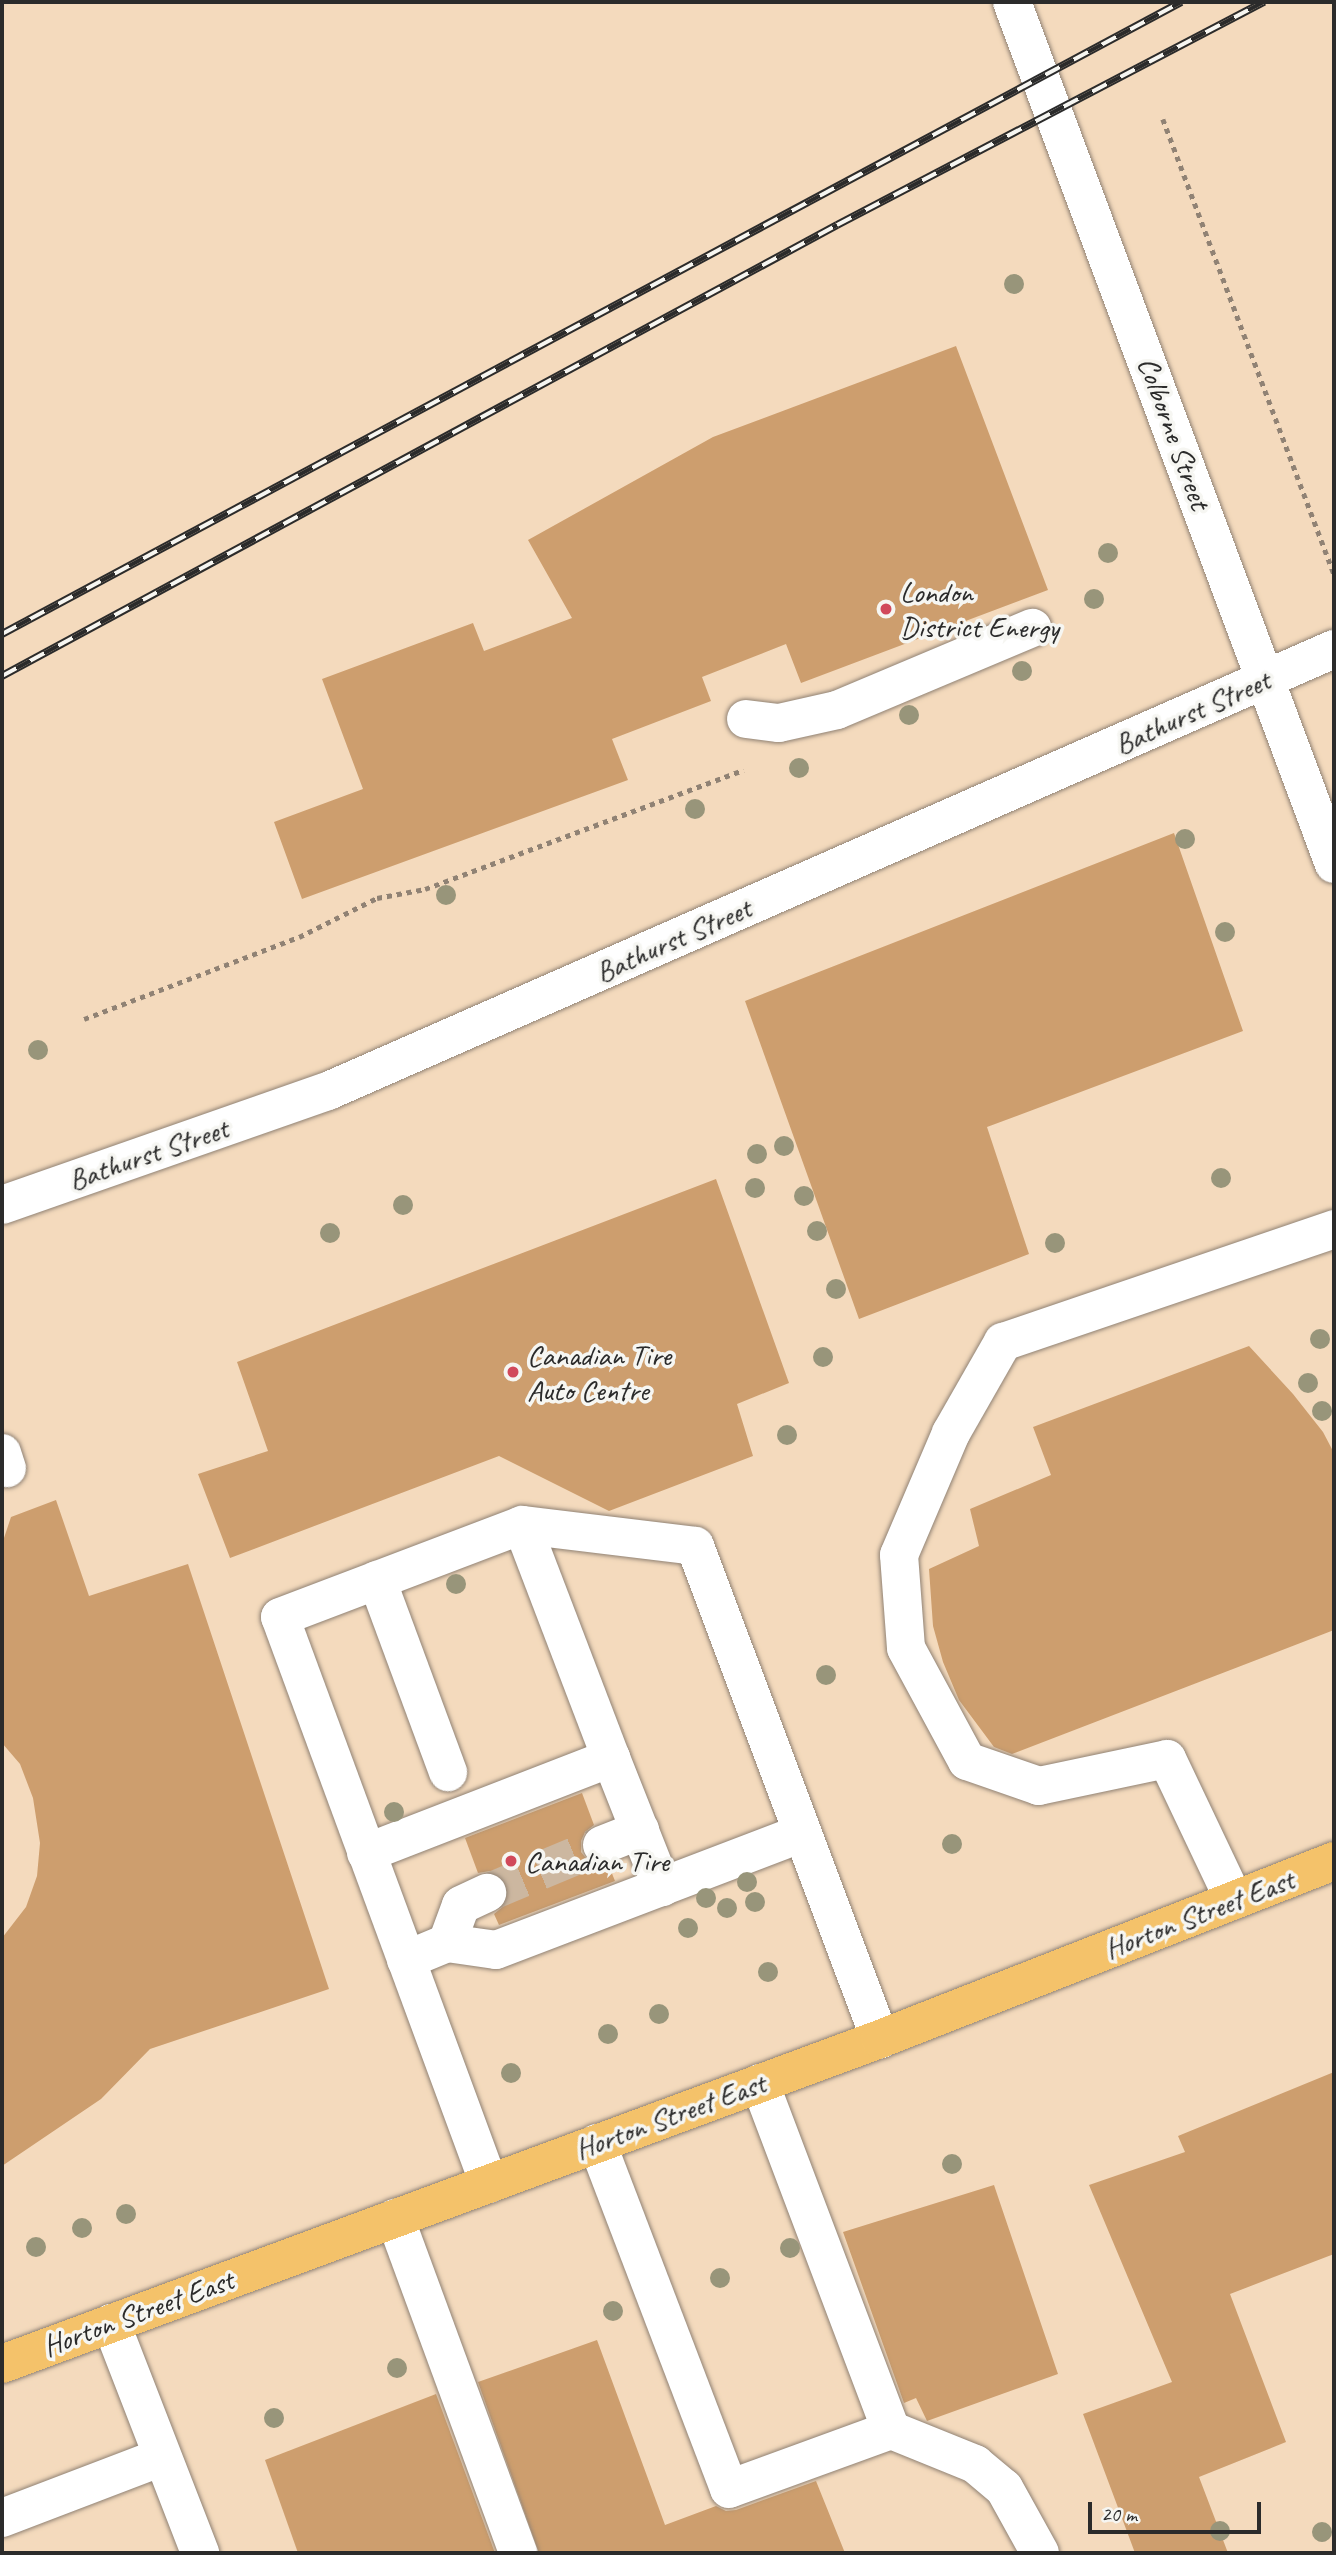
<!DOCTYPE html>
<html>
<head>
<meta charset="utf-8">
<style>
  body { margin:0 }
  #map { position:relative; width:1336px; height:2555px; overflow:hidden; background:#f4dabd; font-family:Caveat,sans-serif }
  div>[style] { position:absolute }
  .building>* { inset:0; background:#cd9e6e }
  .minor-tunnel>* { height:38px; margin-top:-19px; transform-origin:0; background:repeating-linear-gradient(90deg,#ccb7a0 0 38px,transparent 0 57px) }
  .path>* { height:4.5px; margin-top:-2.25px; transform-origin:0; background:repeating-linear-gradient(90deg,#908274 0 5px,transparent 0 10px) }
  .roads { filter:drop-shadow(0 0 2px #908274) drop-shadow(0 0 2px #908274) }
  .minor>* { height:38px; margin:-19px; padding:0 19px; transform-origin:19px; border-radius:19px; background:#fff }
  .major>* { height:38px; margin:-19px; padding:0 19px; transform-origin:19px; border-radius:19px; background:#f4c26a }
  .rail>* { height:8px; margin-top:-4px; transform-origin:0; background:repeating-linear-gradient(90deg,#f6f6f2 0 16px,#2b2b2b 0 32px); box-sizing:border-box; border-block:2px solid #2b2b2b }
  .trees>* { width:20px; height:20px; margin:-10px; border-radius:50%; background:#98957a }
  .dots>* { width:19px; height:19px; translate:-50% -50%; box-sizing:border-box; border:4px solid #f6f6f2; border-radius:50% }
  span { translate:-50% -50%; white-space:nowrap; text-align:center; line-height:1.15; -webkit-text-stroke:7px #f6f6f2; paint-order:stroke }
  .street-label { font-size:30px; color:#2b2b2b }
  .poi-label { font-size:30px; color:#2b2b2b }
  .left { translate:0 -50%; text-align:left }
  .frame { position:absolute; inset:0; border:4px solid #2b2b2b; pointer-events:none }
  .scale { position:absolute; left:1088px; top:2502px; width:173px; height:32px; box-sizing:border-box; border:4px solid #2b2b2b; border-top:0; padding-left:9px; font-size:21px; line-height:24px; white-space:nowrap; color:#2b2b2b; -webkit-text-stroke:5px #f6f6f2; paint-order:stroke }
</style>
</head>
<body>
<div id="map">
  <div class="building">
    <div style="clip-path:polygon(956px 346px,1048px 590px,801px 683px,786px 644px,702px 677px,711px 701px,612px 739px,628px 780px,302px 899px,274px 822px,363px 789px,322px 679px,473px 623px,484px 651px,572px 618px,528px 540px,713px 437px)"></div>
    <div style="clip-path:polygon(1174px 833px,1243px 1031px,987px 1127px,1029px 1254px,859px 1319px,745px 1001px)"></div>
    <div style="clip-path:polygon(716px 1179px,789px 1383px,737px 1404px,753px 1456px,609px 1511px,499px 1456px,230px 1558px,198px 1474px,268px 1451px,237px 1362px)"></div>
    <div style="clip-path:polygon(1249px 1346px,1293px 1394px,1323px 1432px,1334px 1453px,1334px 1630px,1012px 1754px,994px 1747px,959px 1700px,943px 1662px,933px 1626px,929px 1569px,979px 1546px,970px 1509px,1051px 1475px,1033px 1427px)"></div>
    <div style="clip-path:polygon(56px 1500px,89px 1596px,188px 1564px,329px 1989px,150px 2049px,101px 2099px,2px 2166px,2px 1938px,26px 1907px,37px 1876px,40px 1843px,33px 1798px,20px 1764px,2px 1743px,2px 1544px,11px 1517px)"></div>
    <div style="clip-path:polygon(582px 1793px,594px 1825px,585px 1832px,581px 1841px,581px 1852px,589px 1862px,599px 1867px,609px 1866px,615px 1881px,499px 1925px,494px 1914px,505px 1905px,509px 1896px,507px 1884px,499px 1875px,490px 1871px,478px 1873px,465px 1838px)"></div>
    <div style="clip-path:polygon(1334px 2072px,1334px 2254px,1230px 2294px,1286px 2442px,1199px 2477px,1228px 2553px,1135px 2553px,1083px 2414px,1172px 2382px,1089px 2185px,1185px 2152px,1178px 2136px)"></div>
    <div style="clip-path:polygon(994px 2185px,1058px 2374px,927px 2421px,916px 2398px,904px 2403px,843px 2232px)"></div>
    <div style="clip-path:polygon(597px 2340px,665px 2525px,716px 2506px,726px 2511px,736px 2510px,816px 2481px,845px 2553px,539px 2553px,478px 2382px)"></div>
    <div style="clip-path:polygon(436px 2394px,495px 2553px,298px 2553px,265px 2460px)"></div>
  </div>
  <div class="minor-tunnel">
    <div style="left:487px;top:1893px;width:125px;rotate:-22.7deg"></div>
  </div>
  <div class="path">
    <div style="left:1163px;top:119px;width:487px;rotate:69.4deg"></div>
    <div style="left:84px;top:1019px;width:230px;rotate:-20.9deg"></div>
    <div style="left:299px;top:937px;width:87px;rotate:-26.6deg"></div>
    <div style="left:377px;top:898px;width:49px;rotate:-10.6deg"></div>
    <div style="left:425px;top:889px;width:340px;rotate:-20.5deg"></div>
  </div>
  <div class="roads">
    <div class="minor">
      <div style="left:1012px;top:2px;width:920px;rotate:69.52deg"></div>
      <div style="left:746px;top:719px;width:33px;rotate:7deg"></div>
      <div style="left:779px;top:723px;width:59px;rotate:-12.6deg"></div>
      <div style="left:837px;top:710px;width:212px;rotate:-22.8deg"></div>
      <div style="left:2px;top:1205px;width:345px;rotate:-19.3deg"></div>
      <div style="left:328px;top:1091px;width:1099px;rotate:-23.72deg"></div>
      <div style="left:2px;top:1453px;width:16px;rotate:72deg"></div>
      <div style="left:377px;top:1580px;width:205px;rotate:69.7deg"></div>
      <div style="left:611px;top:1758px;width:139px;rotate:68.4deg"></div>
      <div style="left:602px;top:1845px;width:41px;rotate:-21.5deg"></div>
      <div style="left:366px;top:1853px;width:263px;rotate:-21.2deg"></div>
      <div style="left:611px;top:1758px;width:249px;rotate:-110.9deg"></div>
      <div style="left:1234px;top:1900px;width:156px;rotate:-115.4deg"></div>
      <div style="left:1167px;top:1759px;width:131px;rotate:168.1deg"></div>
      <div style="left:1039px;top:1786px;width:76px;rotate:-160.9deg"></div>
      <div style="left:967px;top:1761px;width:128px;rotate:-118.4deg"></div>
      <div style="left:906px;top:1648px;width:93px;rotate:-94.3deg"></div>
      <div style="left:899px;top:1555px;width:133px;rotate:-66.9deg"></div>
      <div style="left:951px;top:1433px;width:105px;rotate:-60.3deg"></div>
      <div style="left:1003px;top:1342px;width:350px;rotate:-18.8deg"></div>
      <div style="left:447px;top:1943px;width:40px;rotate:-69.8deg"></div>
      <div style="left:461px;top:1905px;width:29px;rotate:-25deg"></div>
      <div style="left:406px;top:1960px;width:44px;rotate:-22.5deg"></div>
      <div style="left:447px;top:1943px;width:49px;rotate:8.1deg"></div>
      <div style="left:496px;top:1950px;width:328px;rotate:-20.9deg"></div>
      <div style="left:597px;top:2143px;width:370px;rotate:69.1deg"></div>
      <div style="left:729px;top:2489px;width:172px;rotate:-20deg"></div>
      <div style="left:891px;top:2430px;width:371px;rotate:-110.7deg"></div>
      <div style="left:489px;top:2184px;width:604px;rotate:-110.23deg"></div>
      <div style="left:280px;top:1617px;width:259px;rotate:-20.8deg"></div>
      <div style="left:522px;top:1525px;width:174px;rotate:6.9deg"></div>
      <div style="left:695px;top:1546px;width:527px;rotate:69.43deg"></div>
      <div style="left:395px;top:2218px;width:357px;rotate:69.8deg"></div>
      <div style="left:111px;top:2323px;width:247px;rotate:68.8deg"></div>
      <div style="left:891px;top:2430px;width:91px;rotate:22deg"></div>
      <div style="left:975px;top:2464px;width:38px;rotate:40deg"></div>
      <div style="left:1004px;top:2488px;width:74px;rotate:61deg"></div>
      <div style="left:2px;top:2518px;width:171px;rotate:-20.9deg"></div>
    </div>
    <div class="major">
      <div style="left:2px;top:2364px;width:936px;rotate:-20.31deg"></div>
      <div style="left:880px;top:2039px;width:488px;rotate:-21.4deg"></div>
    </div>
  </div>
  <div class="rail">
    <div style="left:2px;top:634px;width:1338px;rotate:-28.19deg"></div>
    <div style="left:2px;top:676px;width:949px;rotate:-28.37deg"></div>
    <div style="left:837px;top:225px;width:482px;rotate:-27.6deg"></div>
  </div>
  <div class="trees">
    <div style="left:1014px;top:284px"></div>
    <div style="left:1108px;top:553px"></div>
    <div style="left:1094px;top:599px"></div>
    <div style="left:1022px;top:671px"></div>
    <div style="left:909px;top:715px"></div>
    <div style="left:799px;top:768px"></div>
    <div style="left:695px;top:809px"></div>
    <div style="left:1185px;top:839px"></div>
    <div style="left:446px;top:895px"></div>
    <div style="left:1225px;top:932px"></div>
    <div style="left:38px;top:1050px"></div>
    <div style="left:784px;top:1146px"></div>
    <div style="left:757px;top:1154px"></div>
    <div style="left:1221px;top:1178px"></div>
    <div style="left:755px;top:1188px"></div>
    <div style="left:804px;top:1196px"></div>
    <div style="left:403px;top:1205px"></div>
    <div style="left:817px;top:1231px"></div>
    <div style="left:330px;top:1233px"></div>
    <div style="left:1055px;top:1243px"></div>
    <div style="left:836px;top:1289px"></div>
    <div style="left:1320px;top:1339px"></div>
    <div style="left:823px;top:1357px"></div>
    <div style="left:1308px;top:1383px"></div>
    <div style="left:1322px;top:1411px"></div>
    <div style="left:787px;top:1435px"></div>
    <div style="left:456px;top:1584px"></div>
    <div style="left:826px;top:1675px"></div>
    <div style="left:394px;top:1812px"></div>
    <div style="left:952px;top:1844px"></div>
    <div style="left:747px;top:1882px"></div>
    <div style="left:706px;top:1898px"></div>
    <div style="left:755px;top:1902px"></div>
    <div style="left:727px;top:1908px"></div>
    <div style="left:688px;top:1928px"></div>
    <div style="left:768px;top:1972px"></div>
    <div style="left:659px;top:2014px"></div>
    <div style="left:608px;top:2034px"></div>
    <div style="left:511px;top:2073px"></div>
    <div style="left:952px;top:2164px"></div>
    <div style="left:126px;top:2214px"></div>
    <div style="left:82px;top:2228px"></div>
    <div style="left:36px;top:2247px"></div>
    <div style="left:790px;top:2248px"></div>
    <div style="left:720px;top:2278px"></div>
    <div style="left:613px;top:2311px"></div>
    <div style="left:397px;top:2368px"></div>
    <div style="left:274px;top:2418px"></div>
    <div style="left:1220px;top:2531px"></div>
    <div style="left:1322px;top:2532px"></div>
  </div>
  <div class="dots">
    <div style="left:886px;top:609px;background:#d1495b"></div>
    <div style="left:513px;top:1372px;background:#d1495b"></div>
    <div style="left:511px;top:1861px;background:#d1495b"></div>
  </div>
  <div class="street-label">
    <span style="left:1174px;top:433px;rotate:70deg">Colborne Street</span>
    <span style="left:1192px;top:712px;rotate:-24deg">Bathurst Street</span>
    <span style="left:673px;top:940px;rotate:-24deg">Bathurst Street</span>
    <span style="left:148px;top:1154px;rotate:-19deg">Bathurst Street</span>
    <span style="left:1199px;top:1914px;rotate:-21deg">Horton Street East</span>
    <span style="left:670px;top:2116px;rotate:-20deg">Horton Street East</span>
    <span style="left:138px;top:2313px;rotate:-20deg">Horton Street East</span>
  </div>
  <div class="poi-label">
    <span class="left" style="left:900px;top:609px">London<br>District Energy</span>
    <span class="left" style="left:527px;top:1372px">Canadian Tire<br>Auto Centre</span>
    <span class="left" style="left:525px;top:1861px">Canadian Tire</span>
  </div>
  <div class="frame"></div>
  <div class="scale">20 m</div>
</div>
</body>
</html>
